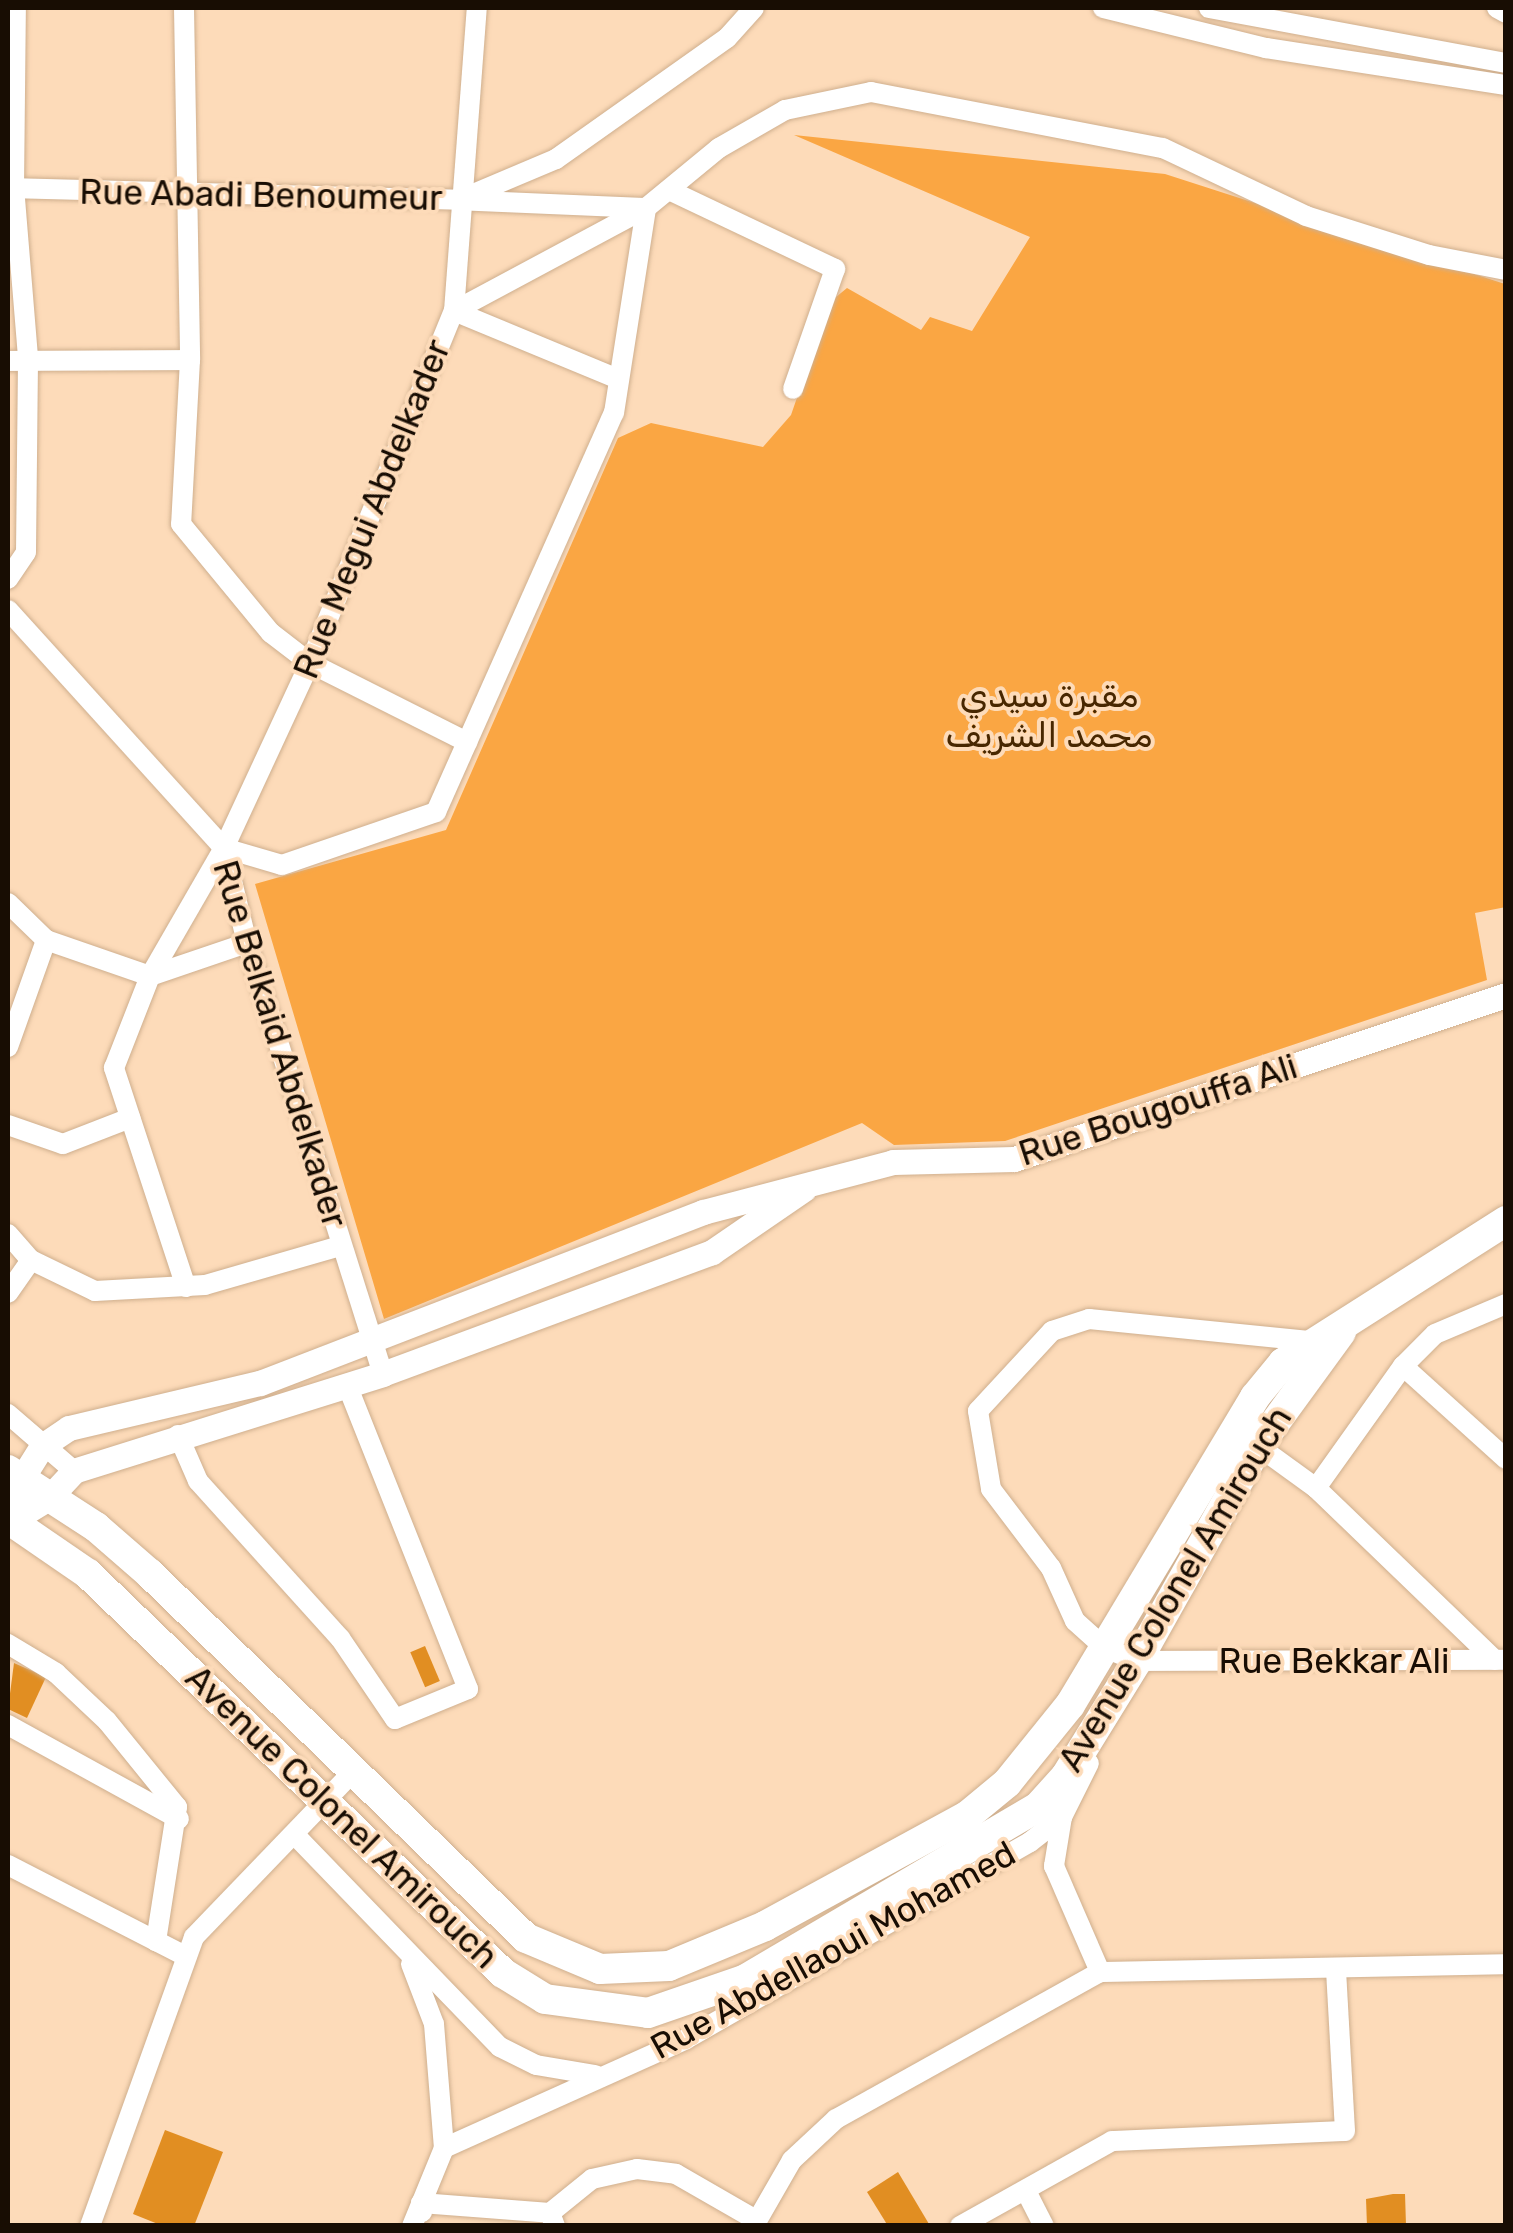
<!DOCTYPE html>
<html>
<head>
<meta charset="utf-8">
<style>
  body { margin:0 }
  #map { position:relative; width:1513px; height:2233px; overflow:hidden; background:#fddbb9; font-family:Rubik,"Noto Sans Arabic",sans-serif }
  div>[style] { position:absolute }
  .green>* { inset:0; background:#faa643 }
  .building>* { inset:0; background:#e18e22; transform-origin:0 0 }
  .roads { filter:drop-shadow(0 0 2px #cfaf8e) drop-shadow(0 0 2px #cfaf8e) }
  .minor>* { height:20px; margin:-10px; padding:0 10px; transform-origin:10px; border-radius:10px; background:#fff }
  .tertiary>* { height:25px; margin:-12.5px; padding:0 12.5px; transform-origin:12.5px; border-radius:12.5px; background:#fff }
  .primary>* { height:30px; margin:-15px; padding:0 15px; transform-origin:15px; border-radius:15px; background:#fff }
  span { translate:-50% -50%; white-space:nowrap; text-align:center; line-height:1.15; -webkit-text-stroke:8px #fddbb9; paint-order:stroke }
  .street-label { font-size:35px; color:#180d03 }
  .park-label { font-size:35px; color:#482700 }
  .frame { position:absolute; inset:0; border:10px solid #180d03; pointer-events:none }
</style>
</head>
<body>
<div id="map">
  <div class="green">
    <div style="clip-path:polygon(794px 135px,1165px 174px,1505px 284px,1506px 907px,1475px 913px,1487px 980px,1005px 1141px,894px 1145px,862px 1123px,384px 1319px,255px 884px,446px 830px,618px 438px,651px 423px,763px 447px,791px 415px,830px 302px,847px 288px,921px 330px,930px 317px,972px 331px,1030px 237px)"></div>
  </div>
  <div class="building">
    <div style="left:425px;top:1646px;width:38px;height:16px;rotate:67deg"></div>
    <div style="clip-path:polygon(14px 1663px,46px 1677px,27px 1718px,8px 1709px)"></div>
    <div style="clip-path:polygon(165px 2130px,223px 2152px,194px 2226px,163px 2226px,133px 2214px)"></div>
    <div style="clip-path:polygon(898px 2172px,929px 2224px,927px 2226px,888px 2226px,867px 2192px)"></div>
    <div style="clip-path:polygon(1393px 2194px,1405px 2194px,1406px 2226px,1367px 2226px,1366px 2199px)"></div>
  </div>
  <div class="roads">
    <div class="minor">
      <div style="left:184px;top:8px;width:352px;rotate:89deg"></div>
      <div style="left:190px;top:360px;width:164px;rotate:93.1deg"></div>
      <div style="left:181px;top:524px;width:141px;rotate:50.5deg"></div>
      <div style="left:271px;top:633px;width:49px;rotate:37.6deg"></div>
      <div style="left:310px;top:663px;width:176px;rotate:26.7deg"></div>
      <div style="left:1103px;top:8px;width:168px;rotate:13.8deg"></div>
      <div style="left:1266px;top:48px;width:243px;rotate:8.8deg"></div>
      <div style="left:1209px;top:8px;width:302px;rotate:10.5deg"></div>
      <div style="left:1497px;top:8px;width:10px;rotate:29deg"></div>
      <div style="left:8px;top:188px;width:451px;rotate:1.5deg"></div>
      <div style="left:459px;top:200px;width:105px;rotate:-22.9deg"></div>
      <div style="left:556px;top:159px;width:209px;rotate:-35.3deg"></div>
      <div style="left:727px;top:38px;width:40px;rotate:-48deg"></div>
      <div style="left:669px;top:190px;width:184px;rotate:25.4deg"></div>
      <div style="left:835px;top:269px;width:127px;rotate:109.3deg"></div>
      <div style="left:454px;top:311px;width:218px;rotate:-28.2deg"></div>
      <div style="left:646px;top:208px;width:94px;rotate:-39.4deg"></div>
      <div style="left:719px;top:148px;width:76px;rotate:-29.9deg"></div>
      <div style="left:785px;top:110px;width:88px;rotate:-11.8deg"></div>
      <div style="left:871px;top:92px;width:297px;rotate:10.9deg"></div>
      <div style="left:1163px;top:148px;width:158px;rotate:25.4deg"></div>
      <div style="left:1306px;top:216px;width:129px;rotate:17.6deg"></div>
      <div style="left:1429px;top:255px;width:78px;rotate:11deg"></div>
      <div style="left:454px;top:311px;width:178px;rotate:22.5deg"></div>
      <div style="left:8px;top:361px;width:182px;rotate:-0.3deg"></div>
      <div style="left:8px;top:579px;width:32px;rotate:-56deg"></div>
      <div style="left:26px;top:552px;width:195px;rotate:-89.4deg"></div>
      <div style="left:28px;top:357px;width:170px;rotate:-94.7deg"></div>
      <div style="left:14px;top:188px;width:180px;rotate:-89.4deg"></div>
      <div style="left:8px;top:610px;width:321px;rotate:47.8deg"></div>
      <div style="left:224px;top:848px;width:98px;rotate:76.4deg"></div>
      <div style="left:247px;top:943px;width:452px;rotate:72.5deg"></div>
      <div style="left:224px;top:848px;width:60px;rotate:16.3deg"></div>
      <div style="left:282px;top:865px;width:163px;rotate:-19deg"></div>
      <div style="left:436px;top:812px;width:437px;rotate:-66deg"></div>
      <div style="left:614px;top:413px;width:207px;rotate:-81.1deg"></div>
      <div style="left:646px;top:208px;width:187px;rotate:-177.6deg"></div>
      <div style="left:8px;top:903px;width:53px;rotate:44.2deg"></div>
      <div style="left:46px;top:940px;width:110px;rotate:19.1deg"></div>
      <div style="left:150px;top:976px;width:102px;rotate:-18.8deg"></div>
      <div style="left:8px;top:1047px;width:114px;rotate:-70.4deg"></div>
      <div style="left:8px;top:1125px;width:58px;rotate:19.1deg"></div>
      <div style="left:63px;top:1144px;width:72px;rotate:-21.2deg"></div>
      <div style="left:8px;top:1234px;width:35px;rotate:49deg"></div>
      <div style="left:31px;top:1260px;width:71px;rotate:25.8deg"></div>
      <div style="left:95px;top:1291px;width:110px;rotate:-3.1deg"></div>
      <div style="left:205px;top:1285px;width:141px;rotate:-16.1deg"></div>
      <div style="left:186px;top:1287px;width:231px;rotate:-108.2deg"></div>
      <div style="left:114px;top:1068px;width:99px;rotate:-68.6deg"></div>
      <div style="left:150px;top:976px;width:148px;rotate:-60deg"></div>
      <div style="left:224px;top:848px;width:204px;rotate:-65.1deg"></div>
      <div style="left:310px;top:663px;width:380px;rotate:-67.8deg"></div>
      <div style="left:454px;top:311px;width:304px;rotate:-85.7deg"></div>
      <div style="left:8px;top:1293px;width:40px;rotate:-55.1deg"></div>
      <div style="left:1309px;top:1341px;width:221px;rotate:-174.3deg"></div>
      <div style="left:1089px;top:1319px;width:39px;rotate:162deg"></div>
      <div style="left:1052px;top:1331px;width:109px;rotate:132.8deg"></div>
      <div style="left:978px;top:1411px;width:79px;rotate:80.5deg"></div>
      <div style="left:991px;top:1489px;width:99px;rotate:52.8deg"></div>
      <div style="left:1051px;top:1568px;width:58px;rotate:65.6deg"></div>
      <div style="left:1075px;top:1621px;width:40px;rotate:42deg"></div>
      <div style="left:1105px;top:1648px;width:35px;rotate:22deg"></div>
      <div style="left:1137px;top:1661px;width:369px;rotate:-0.2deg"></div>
      <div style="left:1403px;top:1366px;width:139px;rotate:42.1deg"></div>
      <div style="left:8px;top:1414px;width:87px;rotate:40.8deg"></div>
      <div style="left:178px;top:1435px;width:50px;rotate:66.5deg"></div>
      <div style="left:198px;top:1481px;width:212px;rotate:47.9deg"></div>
      <div style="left:340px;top:1638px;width:98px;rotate:55.8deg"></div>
      <div style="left:395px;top:1719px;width:79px;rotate:-22.3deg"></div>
      <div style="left:468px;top:1689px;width:327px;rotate:-111.7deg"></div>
      <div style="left:1258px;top:1446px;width:72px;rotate:35.9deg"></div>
      <div style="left:1316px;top:1488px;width:248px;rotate:43.9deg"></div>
      <div style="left:1316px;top:1488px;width:150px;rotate:-54.5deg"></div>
      <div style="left:1403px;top:1366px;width:45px;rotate:-45deg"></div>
      <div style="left:1435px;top:1334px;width:77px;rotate:-22.9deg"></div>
      <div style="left:8px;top:1644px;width:56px;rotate:31.1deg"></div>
      <div style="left:56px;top:1673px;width:70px;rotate:43.3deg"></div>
      <div style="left:107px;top:1721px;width:111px;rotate:50.9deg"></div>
      <div style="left:177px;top:1807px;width:136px;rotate:98.9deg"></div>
      <div style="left:8px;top:1725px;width:195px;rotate:28.8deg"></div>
      <div style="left:1062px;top:1817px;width:50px;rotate:99.3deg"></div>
      <div style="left:1054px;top:1866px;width:116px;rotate:66.5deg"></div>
      <div style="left:294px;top:1834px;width:296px;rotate:46deg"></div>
      <div style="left:500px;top:2047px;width:40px;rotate:26.6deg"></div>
      <div style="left:536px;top:2065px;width:60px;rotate:9.6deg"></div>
      <div style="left:8px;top:1865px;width:199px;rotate:27.2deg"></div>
      <div style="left:411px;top:1964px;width:64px;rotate:69deg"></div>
      <div style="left:434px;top:2024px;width:124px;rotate:85.4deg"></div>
      <div style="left:444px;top:2148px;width:84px;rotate:112.3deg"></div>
      <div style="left:444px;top:2148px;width:265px;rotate:-24.2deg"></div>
      <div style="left:686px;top:2039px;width:396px;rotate:-29.8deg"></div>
      <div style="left:1030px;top:1842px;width:41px;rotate:-38deg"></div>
      <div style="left:1062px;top:1817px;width:60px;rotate:-63.4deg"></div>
      <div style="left:1026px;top:2191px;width:39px;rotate:63deg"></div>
      <div style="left:422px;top:2212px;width:9px;rotate:-96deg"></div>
      <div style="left:421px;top:2203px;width:129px;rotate:4.4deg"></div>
      <div style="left:90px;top:2226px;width:307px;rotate:-70.2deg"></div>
      <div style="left:194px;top:1937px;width:226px;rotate:-46.1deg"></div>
      <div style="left:555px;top:2226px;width:14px;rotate:-111deg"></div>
      <div style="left:550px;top:2213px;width:54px;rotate:-39deg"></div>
      <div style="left:592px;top:2179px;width:46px;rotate:-12.5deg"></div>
      <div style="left:637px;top:2169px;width:39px;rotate:7deg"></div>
      <div style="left:676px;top:2174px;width:92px;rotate:29.9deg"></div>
      <div style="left:754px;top:2226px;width:76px;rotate:-60.1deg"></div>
      <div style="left:792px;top:2160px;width:60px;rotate:-43deg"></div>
      <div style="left:836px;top:2119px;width:302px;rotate:-29.1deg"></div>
      <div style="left:1100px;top:1972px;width:406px;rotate:-1.1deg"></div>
      <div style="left:960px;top:2226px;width:174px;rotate:-29.2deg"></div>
      <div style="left:1112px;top:2141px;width:233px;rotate:-2.5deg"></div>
      <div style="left:1345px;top:2131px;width:159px;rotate:-93.2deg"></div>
    </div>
    <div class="tertiary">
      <div style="left:804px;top:1189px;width:112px;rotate:145.6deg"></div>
      <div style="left:712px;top:1252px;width:351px;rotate:159.7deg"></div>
      <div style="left:383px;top:1374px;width:324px;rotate:162.6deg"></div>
      <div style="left:74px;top:1471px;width:35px;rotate:133deg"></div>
      <div style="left:50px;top:1497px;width:46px;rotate:148.4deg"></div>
      <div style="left:11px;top:1521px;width:44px;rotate:-75.7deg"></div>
      <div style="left:22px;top:1478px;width:38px;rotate:-58deg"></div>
      <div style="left:42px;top:1446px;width:32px;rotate:-34deg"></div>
      <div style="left:69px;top:1428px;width:196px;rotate:-13.3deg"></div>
      <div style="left:260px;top:1383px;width:475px;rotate:-21.1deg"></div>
      <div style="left:703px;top:1212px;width:196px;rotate:-14.7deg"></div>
      <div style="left:893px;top:1162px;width:121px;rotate:-1.4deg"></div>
      <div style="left:1014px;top:1159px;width:519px;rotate:-18.43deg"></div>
    </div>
    <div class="primary">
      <div style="left:8px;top:1470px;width:105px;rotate:32.9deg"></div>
      <div style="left:96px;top:1527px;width:72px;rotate:41deg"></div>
      <div style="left:150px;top:1574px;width:523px;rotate:44.07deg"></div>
      <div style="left:526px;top:1938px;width:80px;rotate:22.7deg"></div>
      <div style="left:600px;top:1969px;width:69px;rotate:-2.5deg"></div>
      <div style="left:669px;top:1966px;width:104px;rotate:-22.6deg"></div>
      <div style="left:765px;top:1926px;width:230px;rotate:-28.6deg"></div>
      <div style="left:967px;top:1816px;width:52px;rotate:-39.5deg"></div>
      <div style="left:1007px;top:1783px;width:100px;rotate:-51.1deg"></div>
      <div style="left:1070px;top:1705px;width:359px;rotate:-59deg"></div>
      <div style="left:1255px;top:1397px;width:44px;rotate:-50.5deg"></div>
      <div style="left:1283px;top:1363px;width:264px;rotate:-32.5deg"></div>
      <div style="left:8px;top:1519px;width:97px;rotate:34.5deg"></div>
      <div style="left:88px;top:1574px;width:576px;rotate:43.87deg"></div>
      <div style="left:503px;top:1973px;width:49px;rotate:31.8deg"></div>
      <div style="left:545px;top:1999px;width:104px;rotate:7.7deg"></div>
      <div style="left:648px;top:2013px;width:102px;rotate:-19deg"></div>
      <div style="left:744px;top:1980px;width:341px;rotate:-30.5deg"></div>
      <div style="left:1038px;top:1807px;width:42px;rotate:-47.9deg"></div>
      <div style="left:1066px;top:1776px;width:135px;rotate:-58.3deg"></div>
      <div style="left:1137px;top:1661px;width:247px;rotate:-60.6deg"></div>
      <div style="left:1258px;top:1446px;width:141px;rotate:-53.9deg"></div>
    </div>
  </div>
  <div class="street-label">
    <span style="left:261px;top:195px;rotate:1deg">Rue Abadi Benoumeur</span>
    <span style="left:372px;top:509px;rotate:-68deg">Rue Megui Abdelkader</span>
    <span style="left:280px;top:1044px;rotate:73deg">Rue Belkaid Abdelkader</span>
    <span style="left:1158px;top:1110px;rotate:-18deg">Rue Bougouffa Ali</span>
    <span style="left:1175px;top:1589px;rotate:-59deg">Avenue Colonel Amirouch</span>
    <span style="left:1334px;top:1661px">Rue Bekkar Ali</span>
    <span style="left:342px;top:1817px;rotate:44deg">Avenue Colonel Amirouch</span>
    <span style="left:833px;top:1950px;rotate:-29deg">Rue Abdellaoui Mohamed</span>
  </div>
  <div class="park-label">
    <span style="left:1049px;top:715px">مقبرة سيدي<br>محمد الشريف</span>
  </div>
  <div class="frame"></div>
</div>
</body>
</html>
